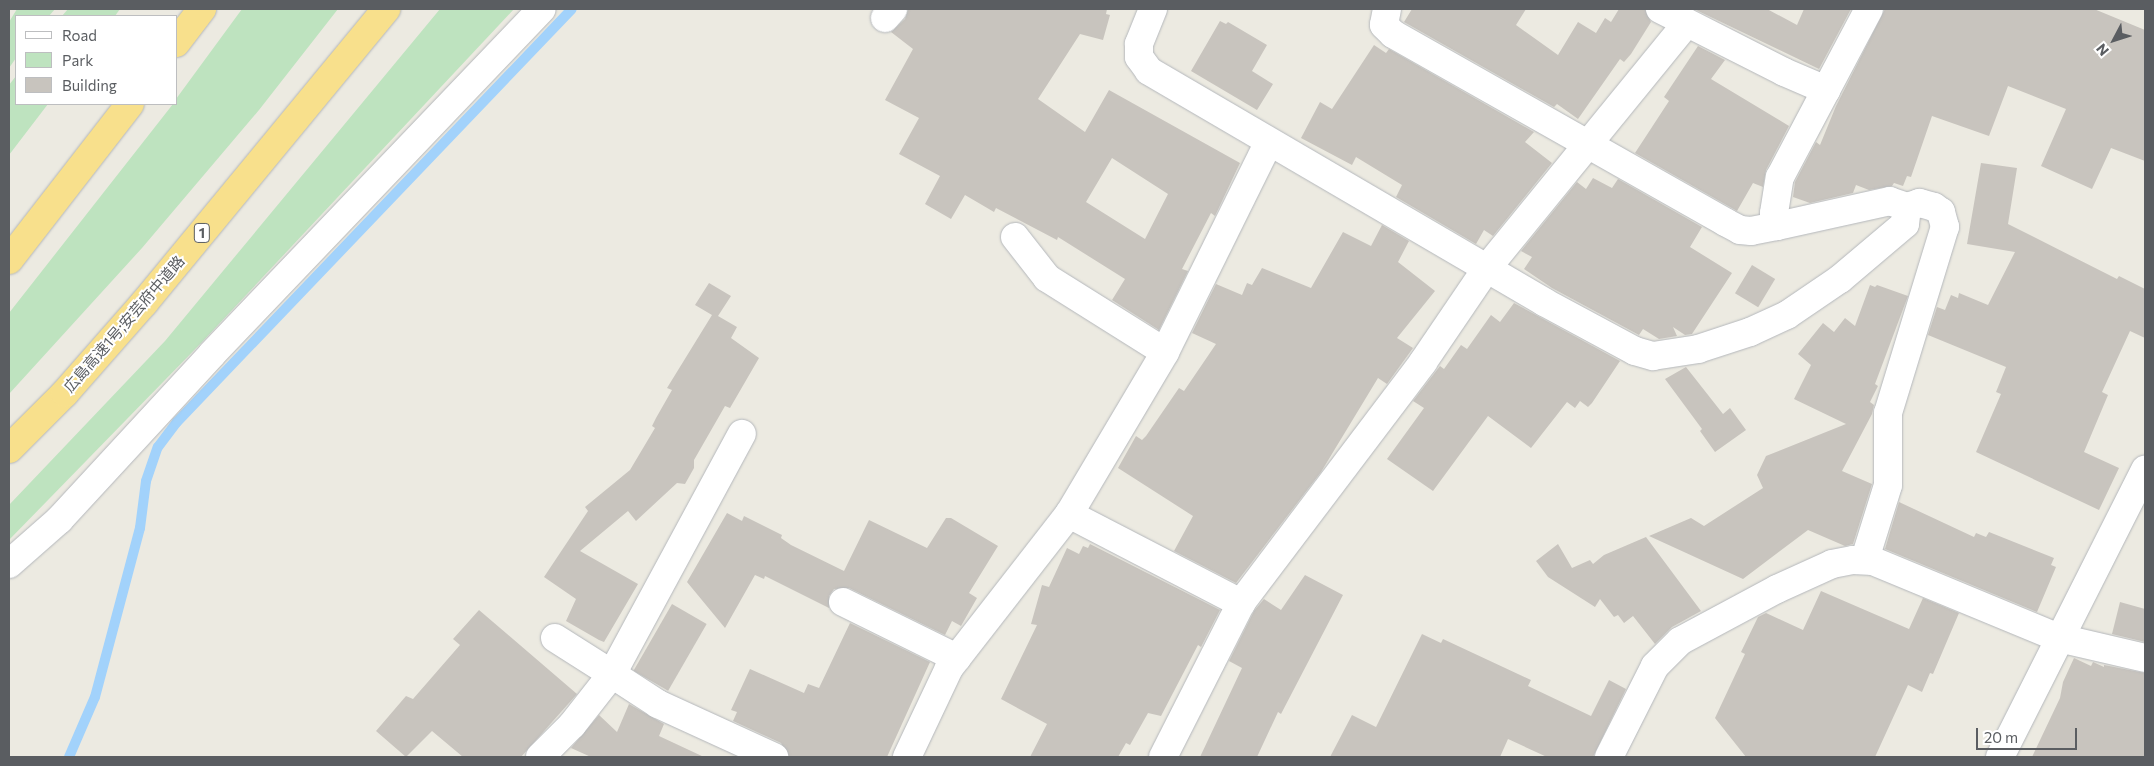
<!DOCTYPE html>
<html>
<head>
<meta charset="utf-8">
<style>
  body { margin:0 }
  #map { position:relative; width:2154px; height:766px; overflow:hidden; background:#eceae1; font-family:Commissioner,"Noto Sans JP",sans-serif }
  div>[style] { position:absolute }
  .green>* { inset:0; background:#bee3bf }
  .stream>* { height:10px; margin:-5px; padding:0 5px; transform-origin:5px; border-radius:5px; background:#a2d2fb }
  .building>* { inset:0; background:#c8c4be; transform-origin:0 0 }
  .roads { filter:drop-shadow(0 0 1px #b4b7bb) drop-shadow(0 0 1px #b4b7bb) }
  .minor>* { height:28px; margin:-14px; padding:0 14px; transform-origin:14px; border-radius:14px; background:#fff }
  .highway>* { height:28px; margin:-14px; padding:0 14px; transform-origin:14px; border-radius:14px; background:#f8e08c }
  span { translate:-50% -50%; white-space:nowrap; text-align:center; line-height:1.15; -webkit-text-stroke:4px #fff; paint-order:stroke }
  .shield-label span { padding:1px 4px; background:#fff; border:1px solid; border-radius:4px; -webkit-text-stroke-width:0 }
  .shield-label { font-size:14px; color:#5a5d61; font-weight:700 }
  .street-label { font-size:15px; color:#5a5d61 }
  .frame { position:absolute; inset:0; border:10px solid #5a5d61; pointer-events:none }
  .legend { position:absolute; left:15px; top:15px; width:162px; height:90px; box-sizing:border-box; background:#fff; border:1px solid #bdbec0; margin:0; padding:6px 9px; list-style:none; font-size:15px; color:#5a5d61 }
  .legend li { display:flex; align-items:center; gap:10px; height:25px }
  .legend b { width:25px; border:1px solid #bdbec0 }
  .north { position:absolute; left:2089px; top:15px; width:50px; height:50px; -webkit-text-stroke:4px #fff; paint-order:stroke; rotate:230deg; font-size:14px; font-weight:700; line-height:20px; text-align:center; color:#5a5d61 }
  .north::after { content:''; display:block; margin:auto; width:18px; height:22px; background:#5a5d61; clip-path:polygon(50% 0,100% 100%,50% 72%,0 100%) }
  .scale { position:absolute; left:1976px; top:728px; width:101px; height:22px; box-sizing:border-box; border:2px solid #5a5d61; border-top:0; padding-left:6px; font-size:15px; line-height:18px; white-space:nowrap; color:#5a5d61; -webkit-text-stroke:4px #fff; paint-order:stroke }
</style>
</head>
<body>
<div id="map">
  <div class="green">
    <div style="clip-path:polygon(17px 9px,55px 9px,49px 16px,16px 16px,16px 58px,9px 68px,9px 22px)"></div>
    <div style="clip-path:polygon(68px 9px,120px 9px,115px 16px,62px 16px)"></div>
    <div style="clip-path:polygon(242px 9px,338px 9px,259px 110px,142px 248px,9px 394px,9px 313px,173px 104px,176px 104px,176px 99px)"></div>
    <div style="clip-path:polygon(440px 9px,514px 9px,204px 340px,9px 540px,9px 505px,165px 341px)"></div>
    <div style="clip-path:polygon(16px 76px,16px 104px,48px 104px,9px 155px,9px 85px)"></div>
  </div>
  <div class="stream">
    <div style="left:69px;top:757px;width:65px;rotate:-66.6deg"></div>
    <div style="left:95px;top:697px;width:175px;rotate:-75.1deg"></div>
    <div style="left:140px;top:528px;width:47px;rotate:-82.7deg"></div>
    <div style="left:146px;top:481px;width:36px;rotate:-71deg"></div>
    <div style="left:158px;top:447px;width:31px;rotate:-53deg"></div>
    <div style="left:177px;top:422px;width:571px;rotate:-46.28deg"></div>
  </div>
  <div class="building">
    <div style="clip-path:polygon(evenodd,908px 9px,1107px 9px,1106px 14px,1110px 15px,1103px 40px,1080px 34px,1038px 99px,1085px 132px,1109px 90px,1240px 163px,1215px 216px,1211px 213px,1182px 269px,1188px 271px,1159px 330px,1112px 300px,1125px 279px,1058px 237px,1057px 240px,996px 208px,994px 212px,965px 195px,951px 219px,925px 204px,940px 176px,899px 154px,919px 118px,885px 100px,913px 49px,891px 32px,905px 19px,908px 9px,1112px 158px,1168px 194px,1145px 239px,1086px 202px,1112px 158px)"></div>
    <div style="clip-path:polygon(1412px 9px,1526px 9px,1516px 25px,1558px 55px,1578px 22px,1596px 33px,1605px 18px,1611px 22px,1619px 9px,1645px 9px,1651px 22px,1631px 54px,1624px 62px,1620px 59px,1578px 119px,1557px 104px,1554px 107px,1404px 22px)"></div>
    <div style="clip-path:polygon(1694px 9px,1767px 9px,1797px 25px,1804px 9px,1851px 9px,1819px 69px)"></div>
    <div style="clip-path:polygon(1885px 9px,2094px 9px,2145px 30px,2145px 161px,2111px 148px,2092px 189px,2041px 166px,2066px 109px,2008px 86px,1989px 136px,1932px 116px,1911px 177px,1907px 176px,1903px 186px,1894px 183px,1892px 186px,1869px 190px,1856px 185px,1853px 193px,1810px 203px,1793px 197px,1795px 182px,1816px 142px,1820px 145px,1836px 106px)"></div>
    <div style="clip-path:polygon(1220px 21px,1226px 24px,1228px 22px,1267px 45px,1252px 71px,1273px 84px,1257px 110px,1191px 71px)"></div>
    <div style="clip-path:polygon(1374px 45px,1386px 53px,1389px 49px,1534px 132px,1525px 142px,1552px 163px,1493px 236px,1484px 230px,1476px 244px,1396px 197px,1402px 185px,1356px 157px,1352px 165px,1301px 138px,1320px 102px,1332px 109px)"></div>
    <div style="clip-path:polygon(1698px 46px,1725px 60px,1711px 79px,1789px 126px,1766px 170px,1763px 187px,1753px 183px,1737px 211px,1635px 153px,1669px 101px,1664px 97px)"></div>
    <div style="clip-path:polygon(1981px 163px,2017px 168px,2008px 224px,2117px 279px,2119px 276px,2145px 289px,2145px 338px,2130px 331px,2102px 392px,2108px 395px,2084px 452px,2119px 468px,2099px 510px,1976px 452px,2001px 394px,1996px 392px,2006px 367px,1928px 335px,1937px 307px,1945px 310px,1951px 295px,1958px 298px,1959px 293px,1988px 305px,2015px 252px,1967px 244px)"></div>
    <div style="clip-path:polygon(1593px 178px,1612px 188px,1618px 179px,1702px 227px,1690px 247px,1732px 273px,1692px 334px,1685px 335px,1673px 327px,1677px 336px,1659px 339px,1643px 329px,1639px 335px,1552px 288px,1524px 269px,1532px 257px,1521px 251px,1577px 182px,1586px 189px)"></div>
    <div style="clip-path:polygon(1382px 225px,1409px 241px,1398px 262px,1435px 291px,1397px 338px,1413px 348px,1387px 384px,1378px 378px,1321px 472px,1236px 583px,1174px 551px,1193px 516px,1118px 468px,1136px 436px,1142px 440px,1146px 436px,1179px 388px,1184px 391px,1216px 344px,1192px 333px,1216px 284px,1242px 295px,1247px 283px,1252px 285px,1262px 268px,1311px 288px,1343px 232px,1371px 246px)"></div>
    <div style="left:1752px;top:265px;width:27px;height:33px;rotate:31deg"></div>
    <div style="clip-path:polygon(709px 283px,731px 296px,718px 316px,737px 327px,731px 338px,759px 358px,730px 408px,725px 406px,694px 460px,694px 468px,685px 484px,677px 483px,636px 521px,628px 511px,580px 551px,638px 584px,604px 642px,599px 640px,566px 621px,576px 599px,544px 577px,588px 511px,585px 507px,630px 470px,655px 428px,652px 426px,656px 418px,672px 390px,667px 388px,712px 315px,695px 305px)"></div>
    <div style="clip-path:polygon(1870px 285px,1875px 287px,1877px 285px,1908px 296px,1875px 384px,1878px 386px,1870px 402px,1874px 405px,1872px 414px,1842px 471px,1872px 484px,1853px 544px,1845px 546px,1808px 530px,1743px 579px,1649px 536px,1691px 518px,1704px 526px,1763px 488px,1757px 475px,1766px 456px,1846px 424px,1794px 399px,1811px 365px,1798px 354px,1823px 323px,1834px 332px,1845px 318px,1855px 326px)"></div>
    <div style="clip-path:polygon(1514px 303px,1620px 361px,1592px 403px,1588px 407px,1580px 401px,1575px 408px,1567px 402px,1531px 448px,1488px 416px,1433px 491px,1387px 459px,1424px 408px,1413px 401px,1440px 366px,1444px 369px,1461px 345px,1467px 349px,1491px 315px,1500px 322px)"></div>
    <div style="clip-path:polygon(1686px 367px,1723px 414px,1730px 408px,1746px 430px,1715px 452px,1700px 431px,1702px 429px,1665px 379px)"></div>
    <div style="clip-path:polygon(1899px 502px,1974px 537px,1976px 533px,1986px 537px,1989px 532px,2054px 558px,2051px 565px,2056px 567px,2037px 612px,1885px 549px)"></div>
    <div style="clip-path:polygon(727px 513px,742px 521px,744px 516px,782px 535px,781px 538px,791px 545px,844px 571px,869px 520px,927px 548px,946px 518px,951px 518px,998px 546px,969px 593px,977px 598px,961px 626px,952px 621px,945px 635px,849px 588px,834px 589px,829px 596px,829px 608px,765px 576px,764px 579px,755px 575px,725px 628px,687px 582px)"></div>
    <div style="clip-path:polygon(1646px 537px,1701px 611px,1672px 627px,1655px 644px,1633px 616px,1624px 623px,1618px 615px,1614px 617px,1600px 599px,1595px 607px,1548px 577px,1536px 561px,1558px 544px,1572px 568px,1590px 560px,1593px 564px,1604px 555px)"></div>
    <div style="clip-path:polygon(1090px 544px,1220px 610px,1201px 647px,1198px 645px,1161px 716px,1148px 713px,1130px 745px,1126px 743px,1118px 757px,1030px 757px,1047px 724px,1001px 699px,1037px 625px,1031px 624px,1042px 585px,1049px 587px,1067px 548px,1079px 554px,1083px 546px,1088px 548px)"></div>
    <div style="clip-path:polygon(1305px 575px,1343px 595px,1281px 714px,1278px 712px,1257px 757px,1200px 757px,1242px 668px,1229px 661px,1254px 611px,1264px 599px,1281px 610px)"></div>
    <div style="clip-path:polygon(1821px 591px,1909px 629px,1923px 598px,1959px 613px,1933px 674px,1930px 673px,1922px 692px,1908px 685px,1875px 757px,1746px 757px,1715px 718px,1745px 654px,1741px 652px,1758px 617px,1766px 613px,1803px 630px)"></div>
    <div style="clip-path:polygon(2120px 602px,2145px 609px,2145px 642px,2112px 634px)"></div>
    <div style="left:672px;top:604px;width:40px;height:77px;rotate:30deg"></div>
    <div style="clip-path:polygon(479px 610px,577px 694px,521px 757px,463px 757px,432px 731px,406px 757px,376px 731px,406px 696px,413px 699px,460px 645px,453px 639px)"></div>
    <div style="clip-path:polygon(850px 623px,930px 662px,887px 757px,789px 757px,781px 743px,733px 721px,737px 712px,731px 710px,750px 669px,804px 693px,808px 684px,819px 688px)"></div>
    <div style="clip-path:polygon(1422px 634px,1441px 643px,1443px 639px,1531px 680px,1528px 686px,1591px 716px,1609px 680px,1626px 689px,1593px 757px,1547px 757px,1508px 739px,1500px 757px,1330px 757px,1352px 715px,1376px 727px)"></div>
    <div style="clip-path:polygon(2074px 658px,2091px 666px,2093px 662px,2104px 667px,2104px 665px,2145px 673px,2145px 757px,2032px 757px,2060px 698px,2063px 682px)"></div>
    <div style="clip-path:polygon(629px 704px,664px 724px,659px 736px,704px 757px,591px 757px,571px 748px,599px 715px,617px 732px)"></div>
  </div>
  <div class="roads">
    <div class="minor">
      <div style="left:1153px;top:9px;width:38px;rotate:112deg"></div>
      <div style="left:1139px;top:44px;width:13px;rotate:90deg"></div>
      <div style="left:1139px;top:57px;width:17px;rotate:54deg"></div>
      <div style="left:1149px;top:71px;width:458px;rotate:30.3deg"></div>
      <div style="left:1544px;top:302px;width:103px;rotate:28.3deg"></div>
      <div style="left:1635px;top:351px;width:19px;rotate:16deg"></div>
      <div style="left:1653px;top:356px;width:46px;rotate:-8.8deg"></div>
      <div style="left:1698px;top:349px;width:55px;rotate:-18.1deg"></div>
      <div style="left:1750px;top:332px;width:41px;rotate:-24.7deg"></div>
      <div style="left:1787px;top:315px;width:64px;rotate:-34.2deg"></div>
      <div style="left:1840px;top:279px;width:85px;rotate:-40.2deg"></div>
      <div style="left:1905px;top:224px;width:17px;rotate:-83deg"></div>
      <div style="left:1907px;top:207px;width:18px;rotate:-161deg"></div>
      <div style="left:1890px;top:201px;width:116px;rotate:167.5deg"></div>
      <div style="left:1777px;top:226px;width:13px;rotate:-103deg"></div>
      <div style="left:1774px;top:213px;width:36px;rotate:-81deg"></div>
      <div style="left:1780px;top:177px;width:190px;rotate:-62.1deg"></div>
      <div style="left:1387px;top:9px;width:16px;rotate:101deg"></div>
      <div style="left:1384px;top:25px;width:13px;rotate:45deg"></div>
      <div style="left:1393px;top:34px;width:382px;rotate:29.5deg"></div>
      <div style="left:1725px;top:222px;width:17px;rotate:28deg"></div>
      <div style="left:1740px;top:230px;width:11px;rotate:5deg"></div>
      <div style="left:1751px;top:231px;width:26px;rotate:-11deg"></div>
      <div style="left:1660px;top:9px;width:139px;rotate:26.9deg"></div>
      <div style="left:1784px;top:72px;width:46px;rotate:23.2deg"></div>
      <div style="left:885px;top:18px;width:12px;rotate:-48deg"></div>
      <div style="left:1015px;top:237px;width:52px;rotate:52deg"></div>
      <div style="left:1047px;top:278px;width:139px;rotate:32.1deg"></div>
      <div style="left:1069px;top:514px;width:194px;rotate:27.4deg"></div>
      <div style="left:1865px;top:559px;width:77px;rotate:-72.7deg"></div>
      <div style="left:1888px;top:485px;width:72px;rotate:-90deg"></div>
      <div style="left:1888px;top:413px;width:195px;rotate:-73deg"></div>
      <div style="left:1945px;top:227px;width:16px;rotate:-105deg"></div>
      <div style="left:1941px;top:212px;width:9px;rotate:-144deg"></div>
      <div style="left:1934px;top:207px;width:15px;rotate:-164deg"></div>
      <div style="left:1920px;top:203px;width:14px;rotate:163deg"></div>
      <div style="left:9px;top:564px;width:67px;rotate:-41.3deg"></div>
      <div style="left:59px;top:520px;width:226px;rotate:-47.3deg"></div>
      <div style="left:212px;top:354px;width:477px;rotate:-46.3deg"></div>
      <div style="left:843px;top:602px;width:127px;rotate:26.2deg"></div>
      <div style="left:555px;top:638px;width:67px;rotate:32.3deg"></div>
      <div style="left:612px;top:674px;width:273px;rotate:-61.6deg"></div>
      <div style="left:540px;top:757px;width:45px;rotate:-45deg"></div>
      <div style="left:572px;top:725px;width:65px;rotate:-51.9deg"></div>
      <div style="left:612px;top:674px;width:55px;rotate:33.1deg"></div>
      <div style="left:658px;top:704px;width:128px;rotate:24.6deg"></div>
      <div style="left:907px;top:757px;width:98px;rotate:-64.7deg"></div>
      <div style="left:949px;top:668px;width:195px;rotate:-52.1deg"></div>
      <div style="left:1069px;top:514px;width:188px;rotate:-59.3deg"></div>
      <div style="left:1165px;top:352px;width:232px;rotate:-63.7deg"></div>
      <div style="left:1163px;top:757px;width:173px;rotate:-63.1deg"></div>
      <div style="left:1241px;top:603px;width:302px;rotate:-52.9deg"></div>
      <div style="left:1423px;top:362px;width:114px;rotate:-55.8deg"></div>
      <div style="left:1487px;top:268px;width:316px;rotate:-50.8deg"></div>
      <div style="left:1609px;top:757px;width:102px;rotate:-63.2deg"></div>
      <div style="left:1655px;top:666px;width:35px;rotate:-45deg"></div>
      <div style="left:1680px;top:641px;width:110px;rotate:-28.2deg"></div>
      <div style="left:1777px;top:589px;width:60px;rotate:-24.4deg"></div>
      <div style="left:1832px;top:564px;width:21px;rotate:-11deg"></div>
      <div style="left:1853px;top:560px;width:20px;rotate:3deg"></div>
      <div style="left:1873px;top:561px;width:201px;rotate:22.5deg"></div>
      <div style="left:2059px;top:638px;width:88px;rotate:13.1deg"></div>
      <div style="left:2000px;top:757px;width:322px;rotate:-63.2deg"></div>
    </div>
    <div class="highway">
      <div style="left:176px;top:43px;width:43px;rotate:-52.6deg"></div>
      <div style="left:9px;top:260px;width:197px;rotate:-52.2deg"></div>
      <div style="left:9px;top:449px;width:79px;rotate:-45deg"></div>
      <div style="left:65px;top:393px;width:120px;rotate:-48.7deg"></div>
      <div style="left:144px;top:303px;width:381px;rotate:-50.5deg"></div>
    </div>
  </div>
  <div class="shield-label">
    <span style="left:202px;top:233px">1</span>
  </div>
  <div class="street-label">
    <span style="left:124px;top:324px;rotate:-49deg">広島高速1号;安芸府中道路</span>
  </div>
  <div class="frame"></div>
  <ul class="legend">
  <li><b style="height:6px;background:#fff"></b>Road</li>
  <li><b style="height:14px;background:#bee3bf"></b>Park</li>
  <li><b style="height:14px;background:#c8c4be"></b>Building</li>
  </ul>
  <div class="north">N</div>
  <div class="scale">20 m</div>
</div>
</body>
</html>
